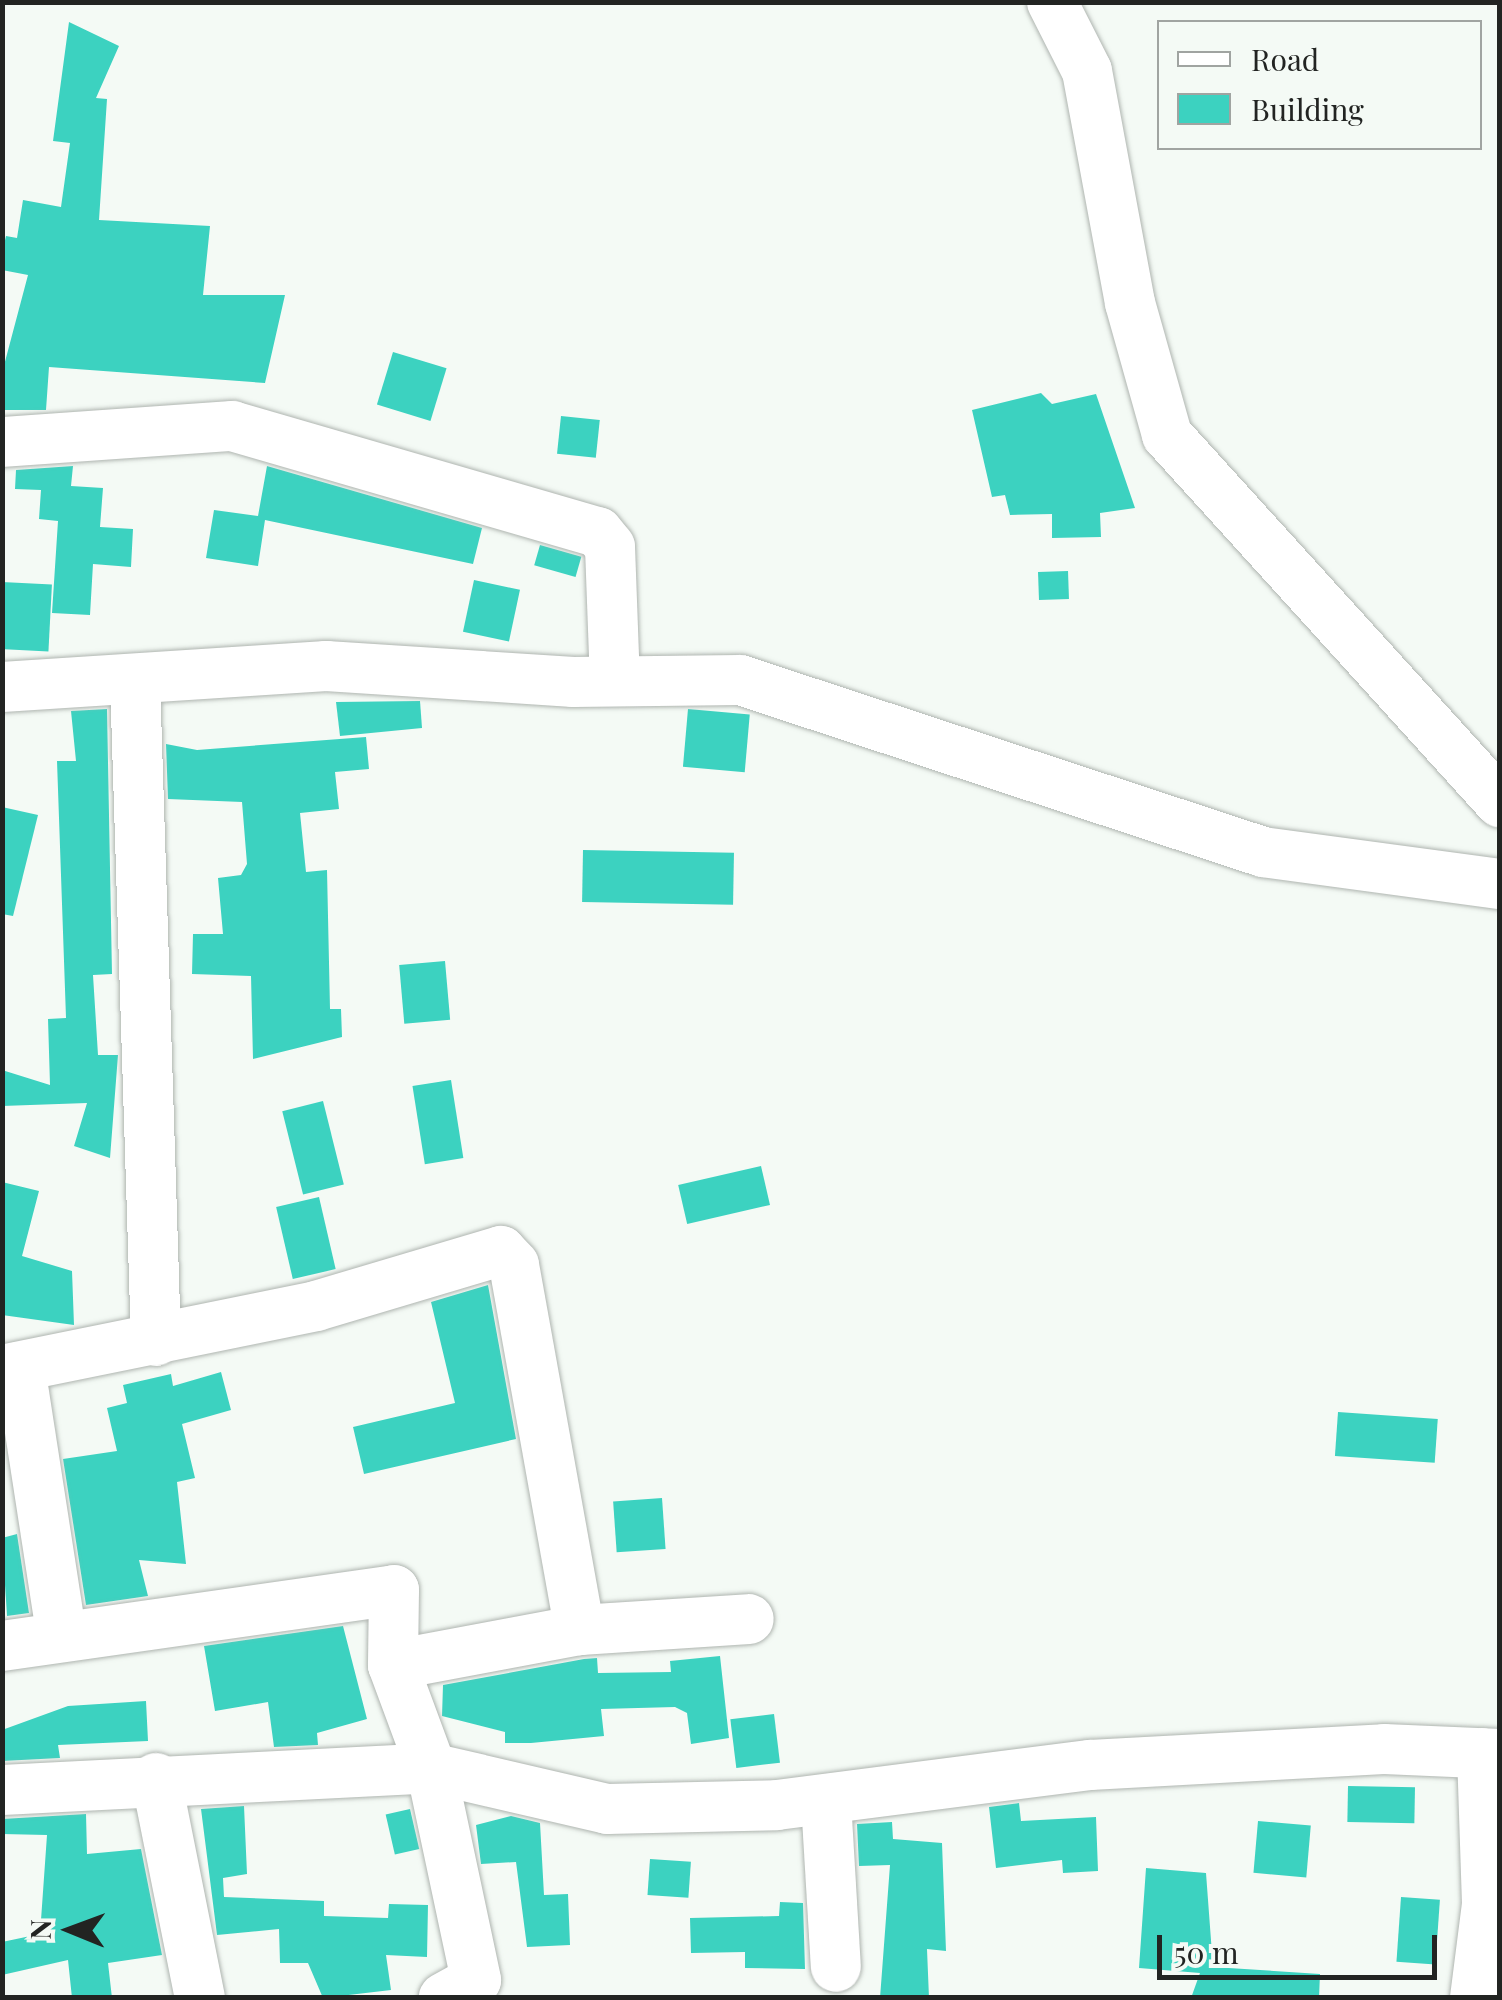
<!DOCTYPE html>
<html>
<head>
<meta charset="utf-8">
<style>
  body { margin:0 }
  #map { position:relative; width:1502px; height:2000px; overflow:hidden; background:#f4faf5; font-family:"Playfair Display",serif }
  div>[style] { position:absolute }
  .building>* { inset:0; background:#3cd2c0; transform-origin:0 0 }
  .roads { filter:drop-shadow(0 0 2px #afb5b0) drop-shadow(0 0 2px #afb5b0) }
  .minor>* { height:50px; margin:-25px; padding:0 25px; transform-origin:25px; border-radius:25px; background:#fff }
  span { translate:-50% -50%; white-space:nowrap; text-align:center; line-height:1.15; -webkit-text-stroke:8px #f4faf5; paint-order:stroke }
  .frame { position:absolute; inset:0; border:5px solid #222422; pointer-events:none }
  .legend { position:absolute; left:1157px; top:20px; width:325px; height:130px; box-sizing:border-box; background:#f4faf5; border:2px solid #a0a4a1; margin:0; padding:12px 18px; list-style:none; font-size:30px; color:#222422 }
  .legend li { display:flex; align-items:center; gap:20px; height:50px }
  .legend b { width:50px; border:2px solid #a0a4a1 }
  .north { position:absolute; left:20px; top:1880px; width:100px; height:100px; -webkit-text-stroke:8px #f4faf5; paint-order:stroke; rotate:271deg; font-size:28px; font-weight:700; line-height:40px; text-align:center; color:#222422 }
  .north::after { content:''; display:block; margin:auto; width:35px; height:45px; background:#222422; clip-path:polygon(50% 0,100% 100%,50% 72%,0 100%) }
  .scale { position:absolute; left:1157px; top:1935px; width:280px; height:45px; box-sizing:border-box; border:5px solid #222422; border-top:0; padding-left:12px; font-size:30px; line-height:35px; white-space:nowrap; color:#222422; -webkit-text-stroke:8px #f4faf5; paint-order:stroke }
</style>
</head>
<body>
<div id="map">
  <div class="building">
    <div style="clip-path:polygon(69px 22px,119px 46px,96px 98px,107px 99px,99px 220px,210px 226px,203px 295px,285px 295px,265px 383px,49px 367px,46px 410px,2px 410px,2px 373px,28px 275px,2px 270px,2px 253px,6px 236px,17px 238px,23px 200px,61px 207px,70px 143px,53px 141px)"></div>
    <div style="left:393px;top:352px;width:56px;height:55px;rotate:17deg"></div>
    <div style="clip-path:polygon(1041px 393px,1052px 404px,1096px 394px,1135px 508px,1100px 513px,1101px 537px,1052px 538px,1052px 514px,1010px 515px,1005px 495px,992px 497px,972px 410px)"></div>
    <div style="left:561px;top:416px;width:39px;height:38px;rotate:6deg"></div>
    <div style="clip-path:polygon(73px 466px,71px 486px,103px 488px,100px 527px,133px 529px,131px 567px,93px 564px,90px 615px,52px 613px,58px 521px,39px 519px,41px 490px,15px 489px,16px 470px)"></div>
    <div style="clip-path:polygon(267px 466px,482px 528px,473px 564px,265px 520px,258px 566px,206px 558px,214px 510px,258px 516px)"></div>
    <div style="left:540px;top:545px;width:43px;height:21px;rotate:16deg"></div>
    <div style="left:1068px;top:571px;width:28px;height:30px;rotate:88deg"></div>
    <div style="left:474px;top:580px;width:47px;height:53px;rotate:12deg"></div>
    <div style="left:2px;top:582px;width:50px;height:67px;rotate:3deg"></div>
    <div style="clip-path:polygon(420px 701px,422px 728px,340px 736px,336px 702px)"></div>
    <div style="clip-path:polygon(107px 709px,112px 974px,93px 975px,98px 1055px,118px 1055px,110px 1158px,74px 1146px,87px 1103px,2px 1106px,2px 1070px,50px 1085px,48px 1019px,66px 1018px,57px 761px,76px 761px,71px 711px)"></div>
    <div style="left:688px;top:709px;width:62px;height:58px;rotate:5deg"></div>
    <div style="clip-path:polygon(366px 737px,369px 769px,335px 772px,339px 809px,300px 813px,306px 872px,327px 870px,330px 1009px,341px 1009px,342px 1037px,253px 1059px,251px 976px,192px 974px,193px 934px,223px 934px,218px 878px,241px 875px,247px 864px,242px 802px,168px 799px,166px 744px,197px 750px)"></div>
    <div style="clip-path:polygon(2px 807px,38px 815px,13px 916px,2px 914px)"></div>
    <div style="left:583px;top:850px;width:151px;height:52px;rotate:1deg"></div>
    <div style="left:445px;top:961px;width:59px;height:46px;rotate:85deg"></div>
    <div style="left:451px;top:1080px;width:79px;height:39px;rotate:81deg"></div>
    <div style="left:323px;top:1101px;width:86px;height:42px;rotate:76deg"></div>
    <div style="left:761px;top:1166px;width:40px;height:85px;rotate:77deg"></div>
    <div style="clip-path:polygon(2px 1182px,39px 1191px,22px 1256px,72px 1271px,74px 1325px,2px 1315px)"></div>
    <div style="left:319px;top:1197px;width:74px;height:44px;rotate:77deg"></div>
    <div style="clip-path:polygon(488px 1285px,516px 1439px,364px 1474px,353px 1427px,455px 1403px,431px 1302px)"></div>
    <div style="clip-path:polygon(221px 1372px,231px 1410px,182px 1424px,195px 1478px,177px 1482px,186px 1564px,139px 1560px,148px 1596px,86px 1605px,63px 1459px,117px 1451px,107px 1408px,127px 1403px,123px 1385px,171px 1374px,173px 1386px)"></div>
    <div style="left:1338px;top:1412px;width:100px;height:44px;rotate:4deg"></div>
    <div style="left:662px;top:1498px;width:51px;height:49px;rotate:86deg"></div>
    <div style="clip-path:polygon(17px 1534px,29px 1613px,7px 1616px,2px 1538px)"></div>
    <div style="clip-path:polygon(343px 1626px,367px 1719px,317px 1733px,318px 1745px,274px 1747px,268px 1702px,215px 1711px,204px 1646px)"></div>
    <div style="clip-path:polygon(720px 1656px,729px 1738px,691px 1744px,687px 1713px,675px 1707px,601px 1709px,604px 1736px,531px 1743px,505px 1743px,505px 1732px,442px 1716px,443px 1685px,584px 1659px,597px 1658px,598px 1673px,671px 1672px,670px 1661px)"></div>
    <div style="clip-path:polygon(146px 1701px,148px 1741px,58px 1745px,60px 1758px,2px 1761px,2px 1730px,68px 1706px)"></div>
    <div style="left:774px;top:1714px;width:49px;height:44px;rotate:83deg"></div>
    <div style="left:1348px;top:1786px;width:67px;height:36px;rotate:1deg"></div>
    <div style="clip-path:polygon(1019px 1803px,1021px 1821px,1096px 1817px,1098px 1871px,1063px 1873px,1062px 1860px,996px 1868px,989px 1807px)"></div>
    <div style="clip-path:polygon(244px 1806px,247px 1874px,223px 1878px,224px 1897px,324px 1901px,324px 1916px,388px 1918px,389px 1904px,428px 1905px,427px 1957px,386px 1955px,391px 1990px,323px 1998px,308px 1963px,280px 1963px,279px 1929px,217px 1935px,201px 1809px)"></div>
    <div style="left:410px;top:1809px;width:41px;height:25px;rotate:77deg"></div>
    <div style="clip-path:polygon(86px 1814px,87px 1854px,141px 1849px,162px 1955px,108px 1963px,112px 1998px,72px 1998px,68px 1960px,2px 1975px,2px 1942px,40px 1934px,47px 1835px,2px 1834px,2px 1819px)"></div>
    <div style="clip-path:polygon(511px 1816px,540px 1823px,544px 1895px,568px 1894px,570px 1945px,527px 1947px,516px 1862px,481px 1864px,476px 1825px)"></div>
    <div style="left:1258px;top:1821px;width:53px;height:52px;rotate:5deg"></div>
    <div style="clip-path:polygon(892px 1822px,893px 1839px,942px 1843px,946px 1951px,927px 1949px,929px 1998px,880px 1998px,890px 1865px,859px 1866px,857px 1824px)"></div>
    <div style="left:650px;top:1859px;width:41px;height:36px;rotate:4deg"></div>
    <div style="clip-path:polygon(1146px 1868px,1206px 1873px,1213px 1967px,1320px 1974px,1319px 1998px,1191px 1998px,1200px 1973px,1139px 1968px)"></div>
    <div style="left:1401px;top:1897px;width:39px;height:65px;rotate:4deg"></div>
    <div style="clip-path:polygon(780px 1902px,803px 1903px,805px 1969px,745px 1968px,745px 1952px,691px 1953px,690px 1918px,779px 1916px)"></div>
  </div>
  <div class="roads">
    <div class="minor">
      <div style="left:1052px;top:2px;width:77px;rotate:63.1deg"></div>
      <div style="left:1087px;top:71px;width:236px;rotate:79.5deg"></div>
      <div style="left:1130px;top:303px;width:137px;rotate:74.3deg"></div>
      <div style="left:1167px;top:435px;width:496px;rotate:47.8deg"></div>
      <div style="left:2px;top:442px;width:231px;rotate:-4deg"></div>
      <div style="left:232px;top:426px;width:381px;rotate:16.2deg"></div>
      <div style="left:598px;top:532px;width:19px;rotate:51deg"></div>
      <div style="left:610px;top:547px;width:134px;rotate:87.9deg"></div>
      <div style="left:135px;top:680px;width:661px;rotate:88.18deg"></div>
      <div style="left:2px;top:687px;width:325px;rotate:-3.7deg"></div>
      <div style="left:326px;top:666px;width:248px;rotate:3.7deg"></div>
      <div style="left:573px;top:682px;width:167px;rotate:-0.7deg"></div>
      <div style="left:740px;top:680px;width:551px;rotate:18.2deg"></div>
      <div style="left:1263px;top:852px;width:239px;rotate:7.7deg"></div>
      <div style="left:20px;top:1367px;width:273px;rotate:81.2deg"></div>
      <div style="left:2px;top:1370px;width:320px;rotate:-11.5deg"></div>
      <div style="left:316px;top:1306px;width:193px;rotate:-16.6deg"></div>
      <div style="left:501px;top:1251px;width:19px;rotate:47deg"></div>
      <div style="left:514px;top:1265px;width:371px;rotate:79.8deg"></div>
      <div style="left:2px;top:1646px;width:396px;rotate:-8.1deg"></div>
      <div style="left:394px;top:1590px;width:75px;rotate:90.8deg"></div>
      <div style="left:393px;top:1665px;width:110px;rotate:69.7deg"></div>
      <div style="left:431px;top:1768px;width:217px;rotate:78deg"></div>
      <div style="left:476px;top:1980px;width:37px;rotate:151deg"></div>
      <div style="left:393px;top:1665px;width:190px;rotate:-10.6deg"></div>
      <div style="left:580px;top:1630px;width:169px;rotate:-3.7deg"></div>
      <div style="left:156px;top:1778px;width:224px;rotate:78.7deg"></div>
      <div style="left:2px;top:1790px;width:430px;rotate:-2.9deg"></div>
      <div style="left:431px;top:1768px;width:181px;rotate:13.1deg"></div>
      <div style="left:607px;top:1809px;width:170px;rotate:-1.3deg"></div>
      <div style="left:777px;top:1805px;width:316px;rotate:-7.3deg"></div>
      <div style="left:1090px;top:1765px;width:294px;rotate:-3.1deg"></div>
      <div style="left:1384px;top:1749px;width:116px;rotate:2.5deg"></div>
      <div style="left:826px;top:1801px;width:166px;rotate:86.6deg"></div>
      <div style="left:1475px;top:1998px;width:95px;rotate:-82.7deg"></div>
      <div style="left:1487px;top:1904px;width:151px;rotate:-91.9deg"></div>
    </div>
  </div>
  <div class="frame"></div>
  <ul class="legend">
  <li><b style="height:12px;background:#fff"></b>Road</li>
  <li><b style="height:28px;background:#3cd2c0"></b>Building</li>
  </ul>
  <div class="north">N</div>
  <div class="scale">50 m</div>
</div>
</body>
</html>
